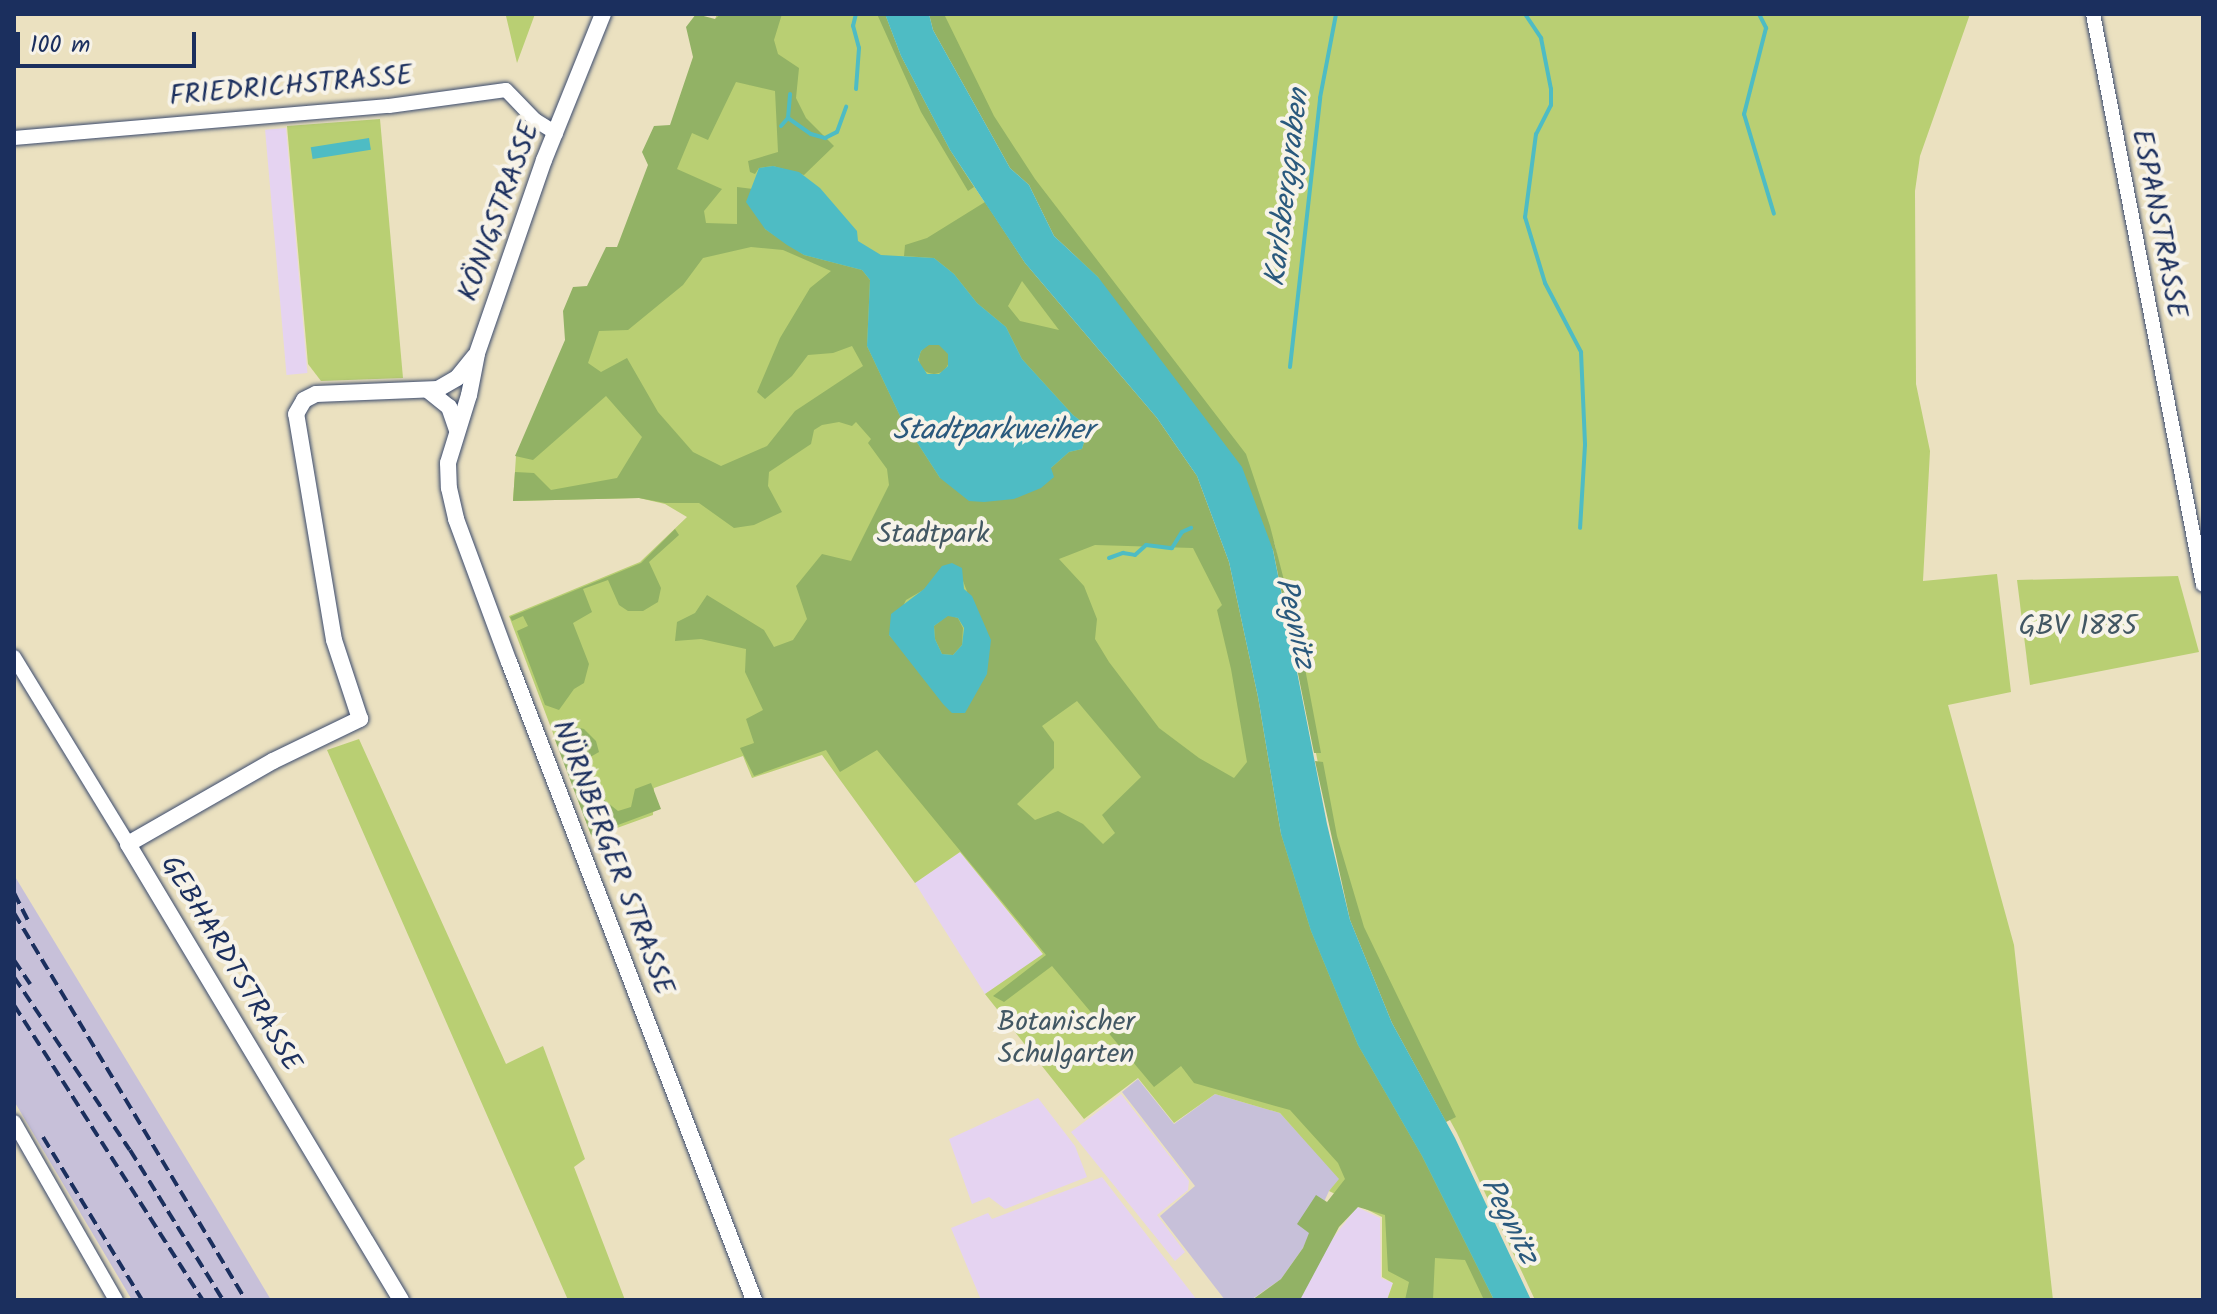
<!DOCTYPE html>
<html>
<head>
<meta charset="utf-8">
<style>
  body { margin:0 }
  #map { position:relative; width:2217px; height:1314px; overflow:hidden; background:#ebe1c0; font-family:Kalam,sans-serif }
  div>[style] { position:absolute }
  .built>* { inset:0; background:#e5d3f1; transform-origin:0 0 }
  .industrial>* { inset:0; background:#c7c0d9 }
  .green>* { inset:0; background:#b9cf73 }
  .forest>* { inset:0; background:#92b265 }
  .round { border-radius:50% }
  .water>* { inset:0; background:#4ebcc4; transform-origin:0 0 }
  .stream>* { height:4px; margin:-2px; padding:0 2px; transform-origin:2px; border-radius:2px; background:#4ebcc4 }
  .roads { filter:drop-shadow(0 0 2px #3a4a6d) drop-shadow(0 0 2px #3a4a6d) }
  .secondary>* { height:14px; margin:-7px; padding:0 7px; transform-origin:7px; border-radius:7px; background:#fff }
  .primary>* { height:16px; margin:-8px; padding:0 8px; transform-origin:8px; border-radius:8px; background:#fff }
  .rail>* { height:4px; margin-top:-2px; transform-origin:0; background:repeating-linear-gradient(90deg,#1b2f5e 0 12px,transparent 0 18px) }
  span { translate:-50% -50%; white-space:nowrap; text-align:center; line-height:1.15; -webkit-text-stroke:8px #f7f3e8; paint-order:stroke }
  .street-label { font-size:28px; color:#1b2f5e }
  .park-label { font-size:28px; color:#425763 }
  .water-label { font-size:30px; color:#2a597d; font-style:italic }
  .frame { position:absolute; inset:0; border:16px solid #1b2f5e; pointer-events:none }
  .scale { position:absolute; left:16px; top:32px; width:180px; height:36px; box-sizing:border-box; border:4px solid #1b2f5e; border-top:0; padding-left:10px; font-size:24px; line-height:28px; white-space:nowrap; color:#1b2f5e; -webkit-text-stroke:6px #f7f3e8; paint-order:stroke }
</style>
</head>
<body>
<div id="map">
  <div class="built">
    <div style="left:286px;top:128px;width:246px;height:21px;rotate:85deg"></div>
    <div style="clip-path:polygon(960px 852px,1043px 955px,985px 994px,915px 883px)"></div>
    <div style="clip-path:polygon(1121px 1094px,1189px 1181px,1188px 1190px,1157px 1215px,1185px 1252px,1175px 1261px,1071px 1132px)"></div>
    <div style="clip-path:polygon(1038px 1098px,1075px 1146px,1087px 1177px,1005px 1209px,989px 1197px,972px 1204px,949px 1139px)"></div>
    <div style="clip-path:polygon(1102px 1177px,1197px 1300px,981px 1300px,951px 1228px,988px 1213px,992px 1219px)"></div>
    <div style="clip-path:polygon(1357px 1207px,1380px 1218px,1381px 1278px,1393px 1283px,1387px 1300px,1285px 1300px)"></div>
  </div>
  <div class="industrial">
    <div style="clip-path:polygon(14px 875px,215px 1206px,271px 1300px,132px 1300px,14px 1101px)"></div>
    <div style="clip-path:polygon(1138px 1079px,1174px 1124px,1215px 1094px,1280px 1113px,1340px 1179px,1329px 1191px,1303px 1248px,1281px 1279px,1251px 1300px,1225px 1300px,1160px 1216px,1195px 1186px,1122px 1092px)"></div>
  </div>
  <div class="green">
    <div style="clip-path:polygon(501px 14px,535px 14px,517px 63px,506px 16px)"></div>
    <div style="clip-path:polygon(717px 14px,885px 14px,901px 56px,950px 150px,1025px 263px,1197px 476px,1281px 834px,1494px 1300px,1387px 1300px,1393px 1283px,1382px 1277px,1382px 1217px,1329px 1191px,1339px 1179px,1280px 1113px,1215px 1094px,1174px 1123px,1138px 1078px,1084px 1119px,985px 994px,1043px 954px,960px 852px,915px 883px,822px 755px,752px 778px,743px 756px,654px 788px,653px 815px,592px 837px,509px 616px,640px 562px,687px 517px,665px 504px,639px 498px,513px 501px,516px 456px,658px 173px)"></div>
    <div style="clip-path:polygon(933px 14px,1970px 14px,1920px 156px,1915px 191px,1916px 384px,1930px 451px,1923px 581px,1997px 574px,2011px 692px,1948px 705px,2014px 945px,2053px 1300px,1535px 1300px,1457px 1133px,1394px 1018px,1352px 916px,1329px 819px,1275px 545px,1244px 462px,1056px 231px)"></div>
    <div style="clip-path:polygon(380px 119px,403px 378px,321px 381px,308px 364px,287px 126px)"></div>
    <div style="clip-path:polygon(2178px 576px,2199px 652px,2030px 685px,2017px 580px)"></div>
    <div style="clip-path:polygon(359px 739px,506px 1064px,543px 1046px,585px 1159px,574px 1167px,625px 1300px,568px 1300px,327px 750px)"></div>
  </div>
  <div class="forest">
    <div style="clip-path:polygon(evenodd,696px 14px,715px 19px,721px 14px,782px 14px,774px 40px,778px 54px,799px 68px,796px 98px,806px 118px,834px 146px,804px 175px,773px 166px,759px 168px,755px 174px,750px 172px,748px 161px,778px 152px,775px 91px,736px 82px,708px 140px,692px 133px,677px 169px,722px 189px,704px 211px,706px 223px,737px 224px,737px 187px,753px 189px,765px 229px,804px 255px,862px 270px,870px 280px,867px 346px,900px 416px,940px 478px,1051px 468px,1069px 452px,1082px 449px,1089px 427px,1073px 415px,1022px 359px,1006px 327px,977px 303px,954px 274px,934px 258px,904px 256px,905px 245px,927px 238px,985px 202px,1025px 263px,1157px 418px,1197px 476px,1229px 562px,1258px 697px,1281px 834px,1311px 931px,1358px 1045px,1422px 1156px,1494px 1300px,1484px 1300px,1465px 1260px,1435px 1258px,1433px 1300px,1405px 1300px,1409px 1282px,1388px 1271px,1385px 1215px,1358px 1207px,1339px 1227px,1300px 1300px,1252px 1300px,1281px 1279px,1303px 1248px,1309px 1233px,1297px 1224px,1316px 1195px,1327px 1202px,1345px 1179px,1338px 1163px,1290px 1110px,1194px 1083px,1181px 1066px,1154px 1087px,1052px 966px,1004px 1002px,993px 996px,1046px 955px,877px 750px,840px 772px,826px 750px,754px 776px,740px 748px,754px 743px,746px 719px,763px 710px,745px 672px,746px 649px,701px 639px,675px 641px,677px 622px,695px 613px,707px 595px,764px 630px,774px 647px,793px 640px,807px 619px,796px 586px,822px 554px,851px 561px,889px 485px,887px 469px,868px 443px,871px 439px,856px 422px,852px 426px,839px 422px,822px 425px,814px 430px,811px 444px,769px 472px,768px 486px,782px 512px,754px 525px,734px 528px,699px 503px,665px 503px,639px 498px,513px 501px,515px 472px,534px 473px,551px 490px,617px 478px,642px 437px,606px 396px,533px 460px,515px 456px,565px 340px,563px 311px,573px 287px,587px 286px,606px 247px,617px 247px,648px 165px,642px 152px,654px 126px,670px 125px,693px 57px,686px 27px,696px 14px,751px 247px,783px 250px,831px 271px,810px 288px,780px 338px,757px 392px,765px 399px,792px 376px,808px 355px,833px 353px,852px 346px,863px 366px,795px 411px,767px 446px,721px 466px,693px 452px,658px 412px,627px 358px,601px 372px,588px 363px,599px 331px,628px 330px,683px 285px,703px 258px,751px 247px,696px 14px,1022px 281px,1059px 330px,1020px 321px,1008px 306px,1022px 281px,696px 14px,1095px 545px,1193px 548px,1222px 605px,1217px 610px,1231px 669px,1247px 762px,1234px 778px,1199px 758px,1159px 728px,1109px 662px,1095px 639px,1097px 619px,1084px 586px,1059px 559px,1095px 545px,696px 14px,963px 581px,968px 594px,965px 713px,889px 635px,906px 600px,925px 589px,963px 581px,696px 14px,1077px 701px,1141px 777px,1102px 815px,1115px 833px,1103px 844px,1083px 824px,1058px 811px,1035px 820px,1017px 804px,1054px 768px,1054px 742px,1042px 726px,1077px 701px)"></div>
    <div style="clip-path:polygon(877px 14px,885px 14px,901px 56px,950px 150px,974px 187px,968px 191px,921px 112px)"></div>
    <div style="clip-path:polygon(929px 14px,944px 14px,994px 116px,1035px 179px,1246px 454px,1270px 526px,1300px 642px,1321px 753px,1314px 753px,1273px 550px,1098px 277px,1054px 236px,1029px 185px,1010px 168px,933px 30px)"></div>
    <div class="round" style="left:919px;top:344px;width:30px;height:30px"></div>
    <div style="clip-path:polygon(675px 529px,679px 535px,649px 562px,661px 588px,658px 602px,643px 611px,628px 611px,619px 605px,608px 580px,583px 589px,592px 612px,573px 623px,589px 664px,584px 683px,574px 689px,559px 710px,545px 705px,517px 631px,528px 626px,523px 616px,512px 621px,510px 617px,641px 563px)"></div>
    <div style="clip-path:polygon(948px 615px,958px 618px,963px 628px,962px 645px,953px 655px,942px 654px,935px 639px,934px 626px)"></div>
    <div style="clip-path:polygon(564px 724px,584px 729px,596px 741px,599px 752px,585px 760px,598px 795px,618px 811px,631px 807px,635px 789px,651px 783px,661px 809px,591px 835px,555px 740px)"></div>
    <div style="clip-path:polygon(1315px 761px,1323px 762px,1337px 836px,1364px 927px,1456px 1117px,1446px 1122px,1392px 1023px,1350px 920px)"></div>
  </div>
  <div class="water">
    <div style="clip-path:polygon(885px 14px,929px 14px,933px 30px,1010px 168px,1029px 185px,1054px 236px,1098px 277px,1242px 467px,1273px 550px,1327px 824px,1350px 920px,1392px 1023px,1455px 1138px,1531px 1300px,1494px 1300px,1422px 1156px,1358px 1045px,1311px 931px,1281px 834px,1258px 697px,1229px 562px,1197px 476px,1157px 418px,1025px 263px,950px 150px,901px 56px)"></div>
    <div style="left:369px;top:138px;width:12px;height:59px;rotate:81deg"></div>
    <div style="clip-path:polygon(evenodd,773px 166px,799px 172px,820px 188px,857px 231px,858px 241px,881px 255px,934px 258px,954px 274px,977px 303px,1006px 327px,1022px 359px,1073px 415px,1089px 427px,1082px 449px,1069px 452px,1051px 468px,1054px 477px,1041px 488px,1014px 499px,984px 502px,969px 501px,940px 478px,900px 416px,867px 346px,870px 280px,862px 270px,804px 255px,787px 245px,765px 229px,746px 202px,759px 168px,773px 166px,929px 345px,939px 345px,948px 354px,948px 366px,939px 374px,927px 374px,918px 360px,921px 351px,929px 345px)"></div>
    <div style="clip-path:polygon(evenodd,952px 563px,962px 568px,964px 589px,972px 596px,991px 640px,987px 674px,965px 713px,952px 713px,943px 704px,889px 635px,891px 614px,924px 589px,942px 566px,952px 563px,948px 616px,958px 618px,964px 628px,962px 645px,953px 655px,942px 654px,935px 639px,934px 626px,948px 616px)"></div>
  </div>
  <div class="stream">
    <div style="left:1525px;top:14px;width:29px;rotate:56deg"></div>
    <div style="left:1541px;top:38px;width:52px;rotate:78.9deg"></div>
    <div style="left:1551px;top:89px;width:16px;rotate:90deg"></div>
    <div style="left:1551px;top:105px;width:33px;rotate:117deg"></div>
    <div style="left:1536px;top:134px;width:84px;rotate:97.5deg"></div>
    <div style="left:1525px;top:217px;width:69px;rotate:73.1deg"></div>
    <div style="left:1545px;top:283px;width:78px;rotate:62.4deg"></div>
    <div style="left:1581px;top:352px;width:93px;rotate:87.5deg"></div>
    <div style="left:1585px;top:445px;width:83px;rotate:93.4deg"></div>
    <div style="left:1759px;top:14px;width:16px;rotate:63deg"></div>
    <div style="left:1766px;top:28px;width:89px;rotate:104.3deg"></div>
    <div style="left:1744px;top:114px;width:104px;rotate:73.3deg"></div>
    <div style="left:856px;top:89px;width:41px;rotate:-85.8deg"></div>
    <div style="left:859px;top:48px;width:23px;rotate:-105deg"></div>
    <div style="left:853px;top:26px;width:12px;rotate:-76deg"></div>
    <div style="left:788px;top:118px;width:24px;rotate:-85deg"></div>
    <div style="left:781px;top:126px;width:11px;rotate:-49deg"></div>
    <div style="left:788px;top:118px;width:28px;rotate:35deg"></div>
    <div style="left:811px;top:134px;width:15px;rotate:16deg"></div>
    <div style="left:825px;top:138px;width:13px;rotate:-27deg"></div>
    <div style="left:837px;top:132px;width:27px;rotate:-70deg"></div>
    <div style="left:1290px;top:367px;width:271px;rotate:-83.6deg"></div>
    <div style="left:1320px;top:98px;width:86px;rotate:-79.2deg"></div>
    <div style="left:1109px;top:558px;width:15px;rotate:-20deg"></div>
    <div style="left:1123px;top:553px;width:12px;rotate:9deg"></div>
    <div style="left:1135px;top:555px;width:15px;rotate:-42deg"></div>
    <div style="left:1146px;top:545px;width:26px;rotate:7deg"></div>
    <div style="left:1172px;top:548px;width:19px;rotate:-58deg"></div>
    <div style="left:1182px;top:532px;width:10px;rotate:-24deg"></div>
  </div>
  <div class="roads">
    <div class="secondary">
      <div style="left:2093px;top:14px;width:581px;rotate:79.1deg"></div>
      <div style="left:14px;top:138px;width:376px;rotate:-4.9deg"></div>
      <div style="left:389px;top:106px;width:118px;rotate:-7.8deg"></div>
      <div style="left:506px;top:90px;width:42px;rotate:46deg"></div>
      <div style="left:535px;top:120px;width:25px;rotate:32deg"></div>
      <div style="left:14px;top:657px;width:219px;rotate:58.6deg"></div>
      <div style="left:14px;top:1122px;width:205px;rotate:60.2deg"></div>
    </div>
    <div class="primary">
      <div style="left:603px;top:14px;width:157px;rotate:112deg"></div>
      <div style="left:544px;top:160px;width:205px;rotate:109.1deg"></div>
      <div style="left:477px;top:354px;width:42px;rotate:101deg"></div>
      <div style="left:469px;top:395px;width:71px;rotate:107.2deg"></div>
      <div style="left:448px;top:463px;width:25px;rotate:88deg"></div>
      <div style="left:449px;top:488px;width:32px;rotate:77deg"></div>
      <div style="left:456px;top:519px;width:153px;rotate:69.7deg"></div>
      <div style="left:509px;top:662px;width:683px;rotate:68.99deg"></div>
      <div style="left:429px;top:391px;width:26px;rotate:39deg"></div>
      <div style="left:449px;top:407px;width:24px;rotate:71deg"></div>
      <div style="left:401px;top:1300px;width:531px;rotate:-120.91deg"></div>
      <div style="left:128px;top:844px;width:167px;rotate:-29.8deg"></div>
      <div style="left:273px;top:761px;width:97px;rotate:-25.8deg"></div>
      <div style="left:360px;top:719px;width:83px;rotate:-108.2deg"></div>
      <div style="left:334px;top:640px;width:229px;rotate:-99.5deg"></div>
      <div style="left:296px;top:414px;width:16px;rotate:-60deg"></div>
      <div style="left:304px;top:400px;width:13px;rotate:-27deg"></div>
      <div style="left:316px;top:394px;width:122px;rotate:-2.3deg"></div>
      <div style="left:438px;top:389px;width:22px;rotate:-30deg"></div>
      <div style="left:457px;top:378px;width:28px;rotate:-51deg"></div>
    </div>
  </div>
  <div class="rail">
    <div style="left:14px;top:893px;width:30px;rotate:63deg"></div>
    <div style="left:14px;top:913px;width:451px;rotate:59.1deg"></div>
    <div style="left:14px;top:960px;width:29px;rotate:56deg"></div>
    <div style="left:14px;top:977px;width:208px;rotate:56.2deg"></div>
    <div style="left:130px;top:1150px;width:176px;rotate:58.2deg"></div>
    <div style="left:14px;top:1005px;width:350px;rotate:57.4deg"></div>
    <div style="left:43px;top:1137px;width:191px;rotate:58.7deg"></div>
  </div>
  <div class="street-label">
    <span style="left:291px;top:87px;rotate:-5deg">FRIEDRICHSTRASSE</span>
    <span style="left:500px;top:212px;rotate:-70deg">KÖNIGSTRASSE</span>
    <span style="left:2158px;top:224px;rotate:79deg">ESPANSTRASSE</span>
    <span style="left:612px;top:858px;rotate:69deg">NÜRNBERGER STRASSE</span>
    <span style="left:230px;top:964px;rotate:59deg">GEBHARDTSTRASSE</span>
  </div>
  <div class="park-label">
    <span style="left:933px;top:535px">Stadtpark</span>
    <span style="left:2078px;top:627px">GBV 1885</span>
    <span style="left:1066px;top:1039px">Botanischer<br>Schulgarten</span>
  </div>
  <div class="water-label">
    <span style="left:1288px;top:188px;rotate:-83deg">Karlsberggraben</span>
    <span style="left:993px;top:431px">Stadtparkweiher</span>
    <span style="left:1294px;top:623px;rotate:77deg">Pegnitz</span>
    <span style="left:1509px;top:1221px;rotate:63deg">Pegnitz</span>
  </div>
  <div class="frame"></div>
  <div class="scale">100 m</div>
</div>
</body>
</html>
